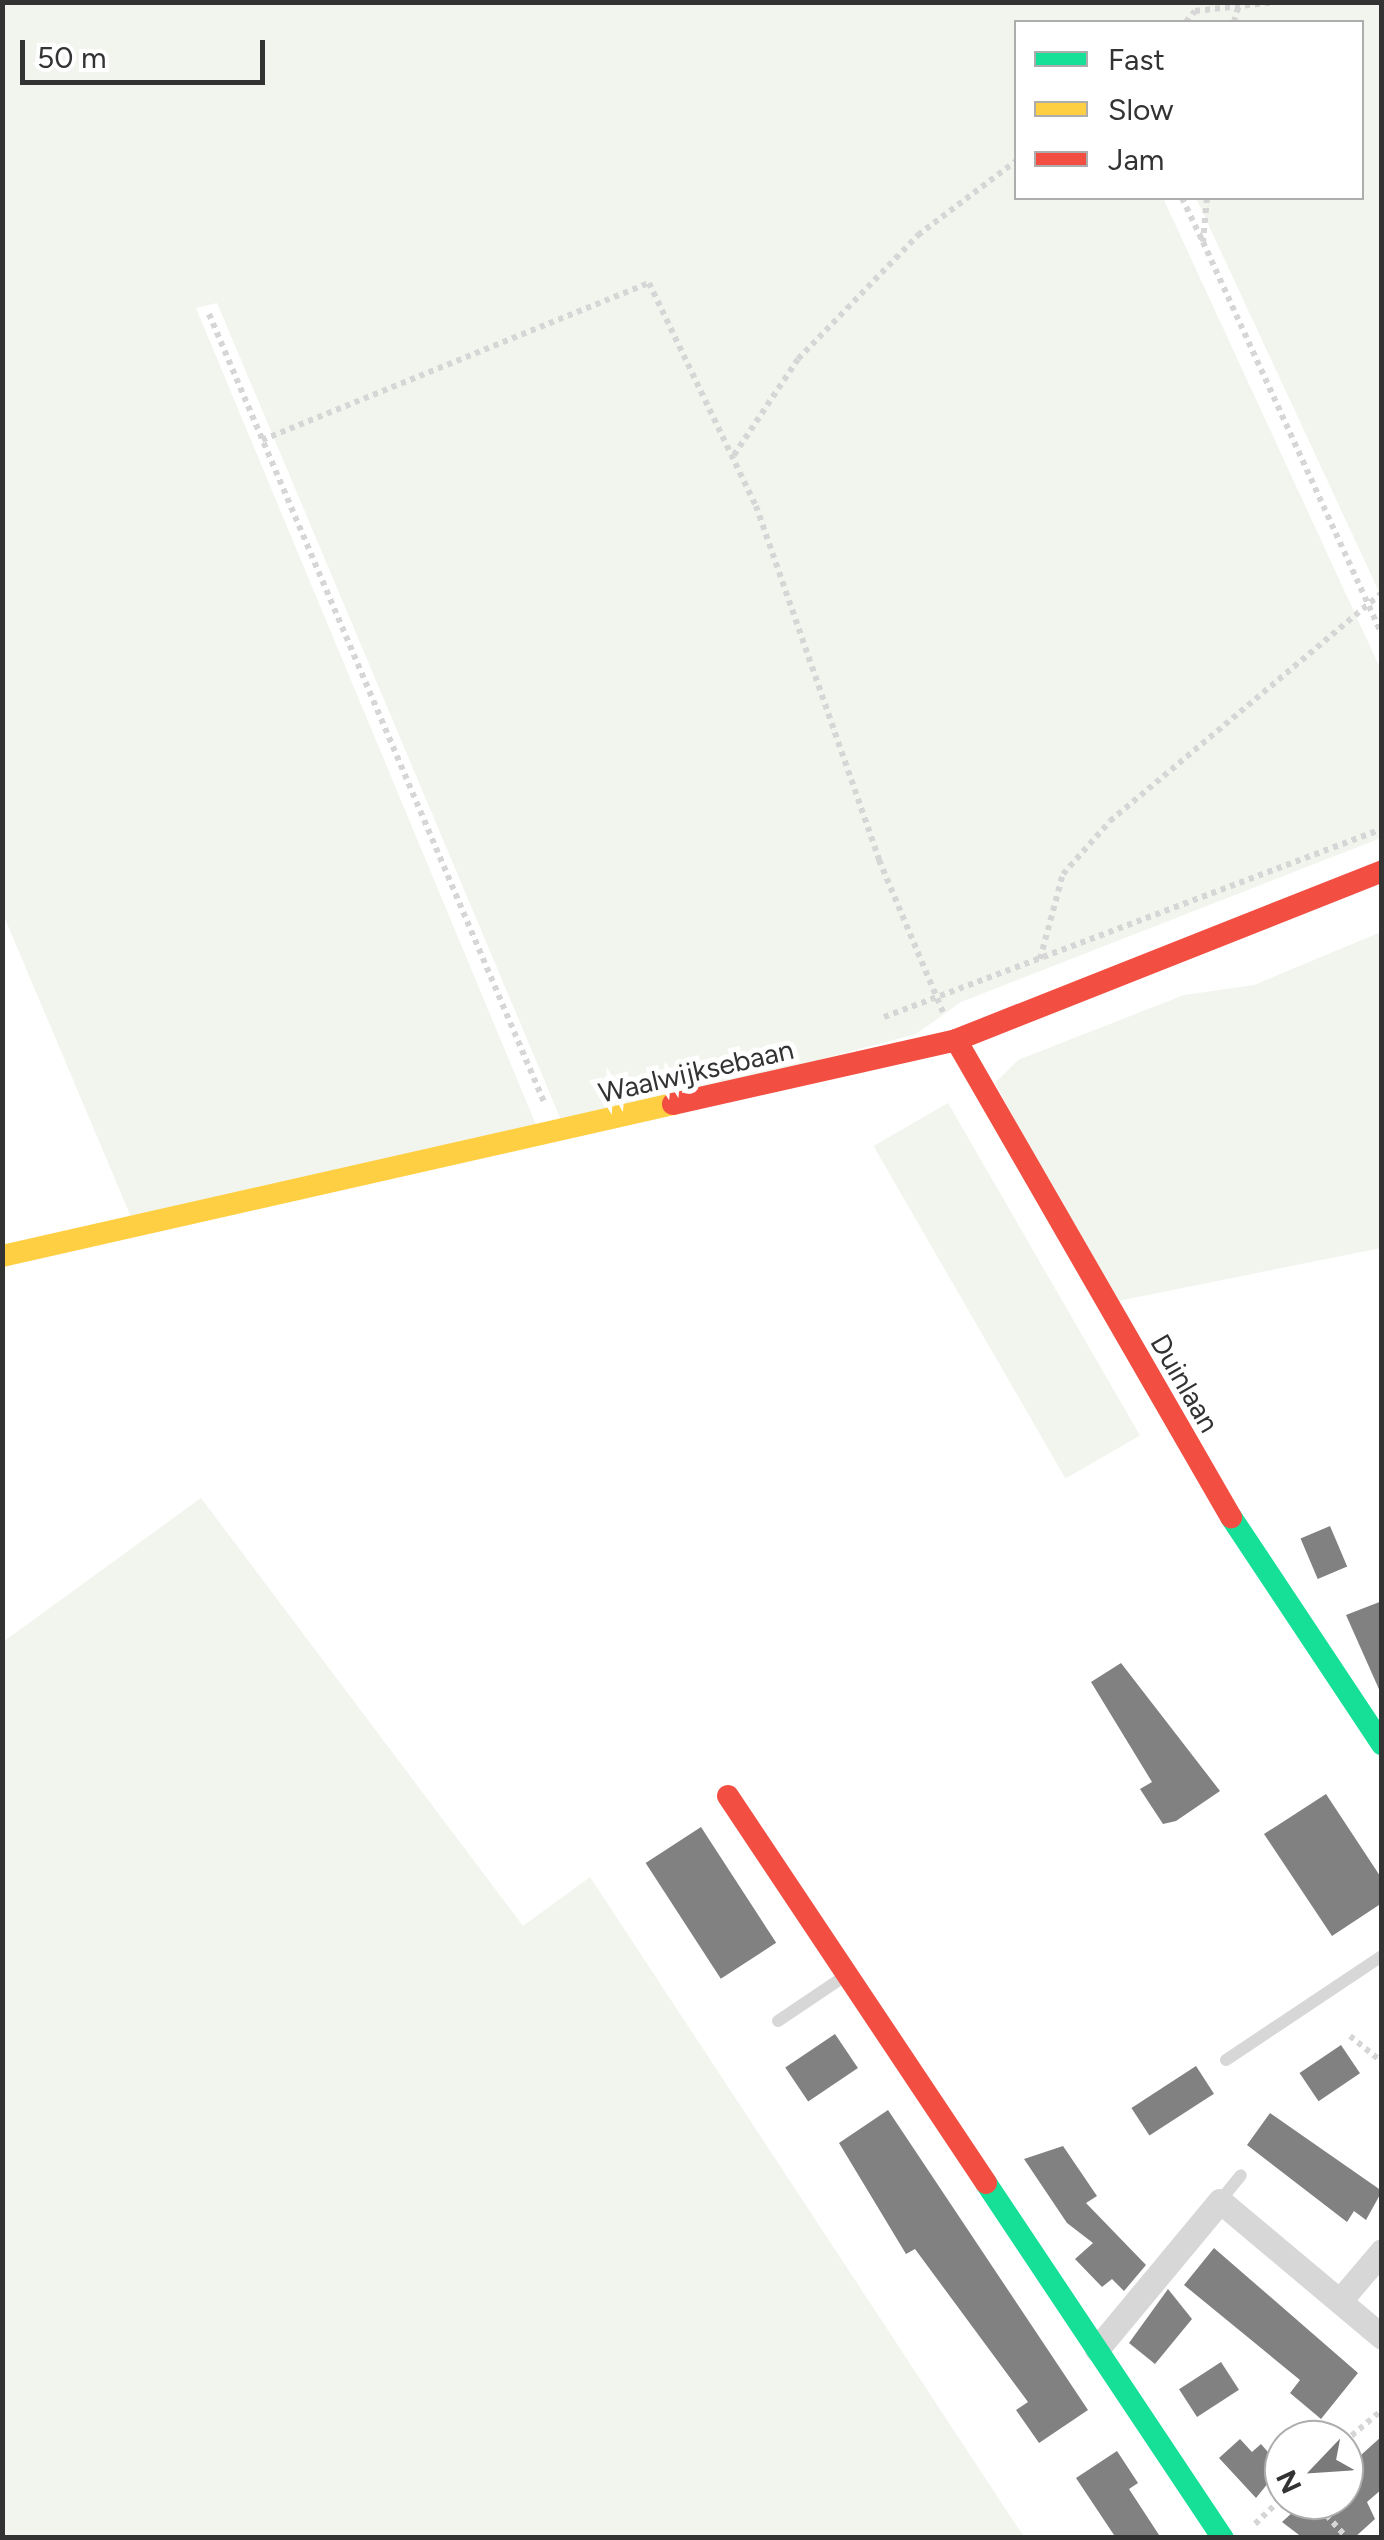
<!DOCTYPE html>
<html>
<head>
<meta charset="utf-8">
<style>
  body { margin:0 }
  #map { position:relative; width:1384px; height:2540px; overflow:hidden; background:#fff; font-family:Figtree,sans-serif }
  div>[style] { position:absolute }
  .green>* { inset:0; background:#f1f5ed; transform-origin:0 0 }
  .building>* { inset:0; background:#818181; transform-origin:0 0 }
  .path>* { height:6px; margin-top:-3px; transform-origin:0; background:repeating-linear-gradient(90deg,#d6d6d6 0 5px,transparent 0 10px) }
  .lane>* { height:12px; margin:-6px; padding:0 6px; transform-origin:6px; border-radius:6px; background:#d7d7d7 }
  .street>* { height:25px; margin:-12.5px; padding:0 12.5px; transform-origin:12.5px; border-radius:12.5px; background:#d7d7d7 }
  .fast>* { height:22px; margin:-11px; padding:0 11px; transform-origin:11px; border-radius:11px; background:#16e098 }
  .slow>* { height:22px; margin:-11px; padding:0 11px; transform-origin:11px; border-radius:11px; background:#ffcf43 }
  .jam>* { height:22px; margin:-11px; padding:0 11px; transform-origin:11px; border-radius:11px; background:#f24e42 }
  span { translate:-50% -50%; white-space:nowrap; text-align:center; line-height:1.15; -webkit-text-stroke:10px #fff; paint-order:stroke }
  .street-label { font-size:28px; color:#333 }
  .frame { position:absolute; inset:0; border:5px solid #333; pointer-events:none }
  .legend { position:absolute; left:1014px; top:20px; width:350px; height:180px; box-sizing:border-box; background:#fff; border:2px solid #adadad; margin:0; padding:12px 18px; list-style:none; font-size:30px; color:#333 }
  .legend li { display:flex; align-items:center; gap:20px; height:50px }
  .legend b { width:50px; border:2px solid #adadad }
  .north { position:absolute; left:1264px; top:2420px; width:100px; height:100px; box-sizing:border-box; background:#fff; border:2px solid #adadad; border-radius:50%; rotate:245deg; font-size:28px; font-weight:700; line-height:40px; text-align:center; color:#333 }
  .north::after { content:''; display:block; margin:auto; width:35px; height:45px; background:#7a7a7a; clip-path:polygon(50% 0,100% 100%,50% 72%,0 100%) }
  .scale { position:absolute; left:20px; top:40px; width:245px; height:45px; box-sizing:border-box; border:5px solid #333; border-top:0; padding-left:12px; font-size:30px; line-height:35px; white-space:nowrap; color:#333; -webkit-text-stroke:8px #fff; paint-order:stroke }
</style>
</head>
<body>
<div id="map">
  <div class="green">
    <div style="clip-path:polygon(3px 3px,1381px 3px,1381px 596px,1196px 198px,1362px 198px,1362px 22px,1016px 22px,1016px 198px,1163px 198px,1381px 670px,1381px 838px,961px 1002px,916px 1034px,564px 1127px,217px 303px,196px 308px,539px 1132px,134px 1224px,3px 914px)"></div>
    <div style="clip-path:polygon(1381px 932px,1381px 1248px,1113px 1302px,995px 1083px,1018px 1060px,1184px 995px,1254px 985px)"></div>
    <div style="left:948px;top:1103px;width:384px;height:86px;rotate:60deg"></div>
    <div style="clip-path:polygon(201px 1498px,523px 1926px,590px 1877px,1024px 2537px,3px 2537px,3px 1642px)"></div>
  </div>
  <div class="building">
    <div style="left:1330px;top:1526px;width:44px;height:32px;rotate:67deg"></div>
    <div style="clip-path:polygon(1382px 1601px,1382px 1696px,1346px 1615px)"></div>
    <div style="clip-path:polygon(1121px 1663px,1220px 1791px,1176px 1821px,1163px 1824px,1140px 1789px,1152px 1782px,1091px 1682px)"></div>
    <div style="clip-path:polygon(1326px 1794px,1382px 1879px,1382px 1903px,1332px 1936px,1264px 1834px)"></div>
    <div style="left:701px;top:1827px;width:138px;height:66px;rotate:57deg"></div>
    <div style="left:835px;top:2034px;width:41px;height:60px;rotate:56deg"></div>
    <div style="left:1341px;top:2045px;width:34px;height:50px;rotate:56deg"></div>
    <div style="left:1196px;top:2066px;width:33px;height:77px;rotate:57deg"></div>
    <div style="clip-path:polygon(888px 2110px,1088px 2410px,1039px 2443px,1016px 2410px,1028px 2402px,915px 2249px,906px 2254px,839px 2143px)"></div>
    <div style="clip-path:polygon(1270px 2113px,1382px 2191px,1366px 2220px,1354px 2211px,1347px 2222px,1247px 2145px)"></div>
    <div style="clip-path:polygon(1063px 2146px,1097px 2196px,1086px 2203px,1146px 2265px,1124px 2291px,1112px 2279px,1102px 2287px,1075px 2259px,1093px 2243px,1067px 2223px,1024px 2159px)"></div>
    <div style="clip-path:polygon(1214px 2248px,1358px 2373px,1321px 2419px,1290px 2393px,1300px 2380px,1184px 2285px)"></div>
    <div style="clip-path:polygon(1168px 2289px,1192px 2319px,1155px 2364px,1129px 2343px)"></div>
    <div style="left:1221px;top:2362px;width:33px;height:50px;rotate:57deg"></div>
    <div style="clip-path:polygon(1382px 2436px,1382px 2489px,1367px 2502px,1375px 2519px,1354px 2538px,1303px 2538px,1282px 2522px,1306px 2500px,1344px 2500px,1344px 2453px,1350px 2465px)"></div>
    <div style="clip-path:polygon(1240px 2439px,1252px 2452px,1261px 2444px,1281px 2467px,1256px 2498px,1219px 2458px)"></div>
    <div style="clip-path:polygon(1117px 2451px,1138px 2483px,1129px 2489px,1161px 2538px,1116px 2538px,1076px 2478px)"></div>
  </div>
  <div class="path">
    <div style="left:1186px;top:22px;width:14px;rotate:-51deg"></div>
    <div style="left:1195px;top:11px;width:81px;rotate:-6.4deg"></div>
    <div style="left:1234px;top:22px;width:18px;rotate:-74deg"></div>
    <div style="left:1182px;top:198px;width:49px;rotate:64.5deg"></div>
    <div style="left:1207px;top:198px;width:44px;rotate:95.2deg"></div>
    <div style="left:1203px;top:242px;width:432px;rotate:65.5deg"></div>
    <div style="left:209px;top:314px;width:856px;rotate:66.97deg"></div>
    <div style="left:262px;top:440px;width:418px;rotate:-22.1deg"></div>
    <div style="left:649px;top:283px;width:247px;rotate:64.4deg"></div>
    <div style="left:756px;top:506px;width:375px;rotate:70.8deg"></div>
    <div style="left:879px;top:860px;width:165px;rotate:67.2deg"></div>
    <div style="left:734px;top:455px;width:115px;rotate:-56.3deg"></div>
    <div style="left:798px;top:359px;width:173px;rotate:-45.9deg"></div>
    <div style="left:918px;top:235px;width:123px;rotate:-37.1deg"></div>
    <div style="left:1040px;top:959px;width:88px;rotate:-74.9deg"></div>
    <div style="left:1063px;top:874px;width:71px;rotate:-48.4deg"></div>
    <div style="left:1110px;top:821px;width:355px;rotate:-40deg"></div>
    <div style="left:884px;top:1017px;width:532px;rotate:-20.68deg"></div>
    <div style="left:1350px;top:2036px;width:41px;rotate:39.1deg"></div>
    <div style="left:1344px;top:2442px;width:50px;rotate:-40.1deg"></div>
    <div style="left:1313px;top:2500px;width:51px;rotate:48.2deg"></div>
    <div style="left:1255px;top:2524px;width:40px;rotate:-44deg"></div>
  </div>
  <div class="lane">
    <div style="left:778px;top:2021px;width:77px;rotate:-33.9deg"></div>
    <div style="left:1226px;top:2060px;width:187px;rotate:-33.7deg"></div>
    <div style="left:1220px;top:2201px;width:33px;rotate:-51deg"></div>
  </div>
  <div class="street">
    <div style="left:1343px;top:2297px;width:60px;rotate:-49.7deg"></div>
    <div style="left:1097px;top:2349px;width:192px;rotate:-50.3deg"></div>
    <div style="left:1220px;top:2201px;width:212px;rotate:40deg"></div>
  </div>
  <div class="fast">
    <div style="left:1231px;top:1517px;width:273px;rotate:56.4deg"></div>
    <div style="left:986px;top:2183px;width:427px;rotate:56.3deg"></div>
  </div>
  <div class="slow">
    <div style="left:2px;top:1256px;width:688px;rotate:-12.76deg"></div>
  </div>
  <div class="jam">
    <div style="left:956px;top:1040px;width:551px;rotate:60.04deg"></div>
    <div style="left:673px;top:1104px;width:290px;rotate:-12.7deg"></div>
    <div style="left:956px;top:1040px;width:458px;rotate:-21.6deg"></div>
    <div style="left:728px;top:1796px;width:465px;rotate:56.3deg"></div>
  </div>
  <div class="street-label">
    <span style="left:696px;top:1071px;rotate:-13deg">Waalwijksebaan</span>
    <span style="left:1185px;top:1383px;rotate:60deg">Duinlaan</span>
  </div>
  <div class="frame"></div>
  <ul class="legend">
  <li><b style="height:12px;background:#16e098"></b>Fast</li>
  <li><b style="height:12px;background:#ffcf43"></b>Slow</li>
  <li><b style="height:12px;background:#f24e42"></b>Jam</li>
  </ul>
  <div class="north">N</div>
  <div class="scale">50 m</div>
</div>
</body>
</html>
